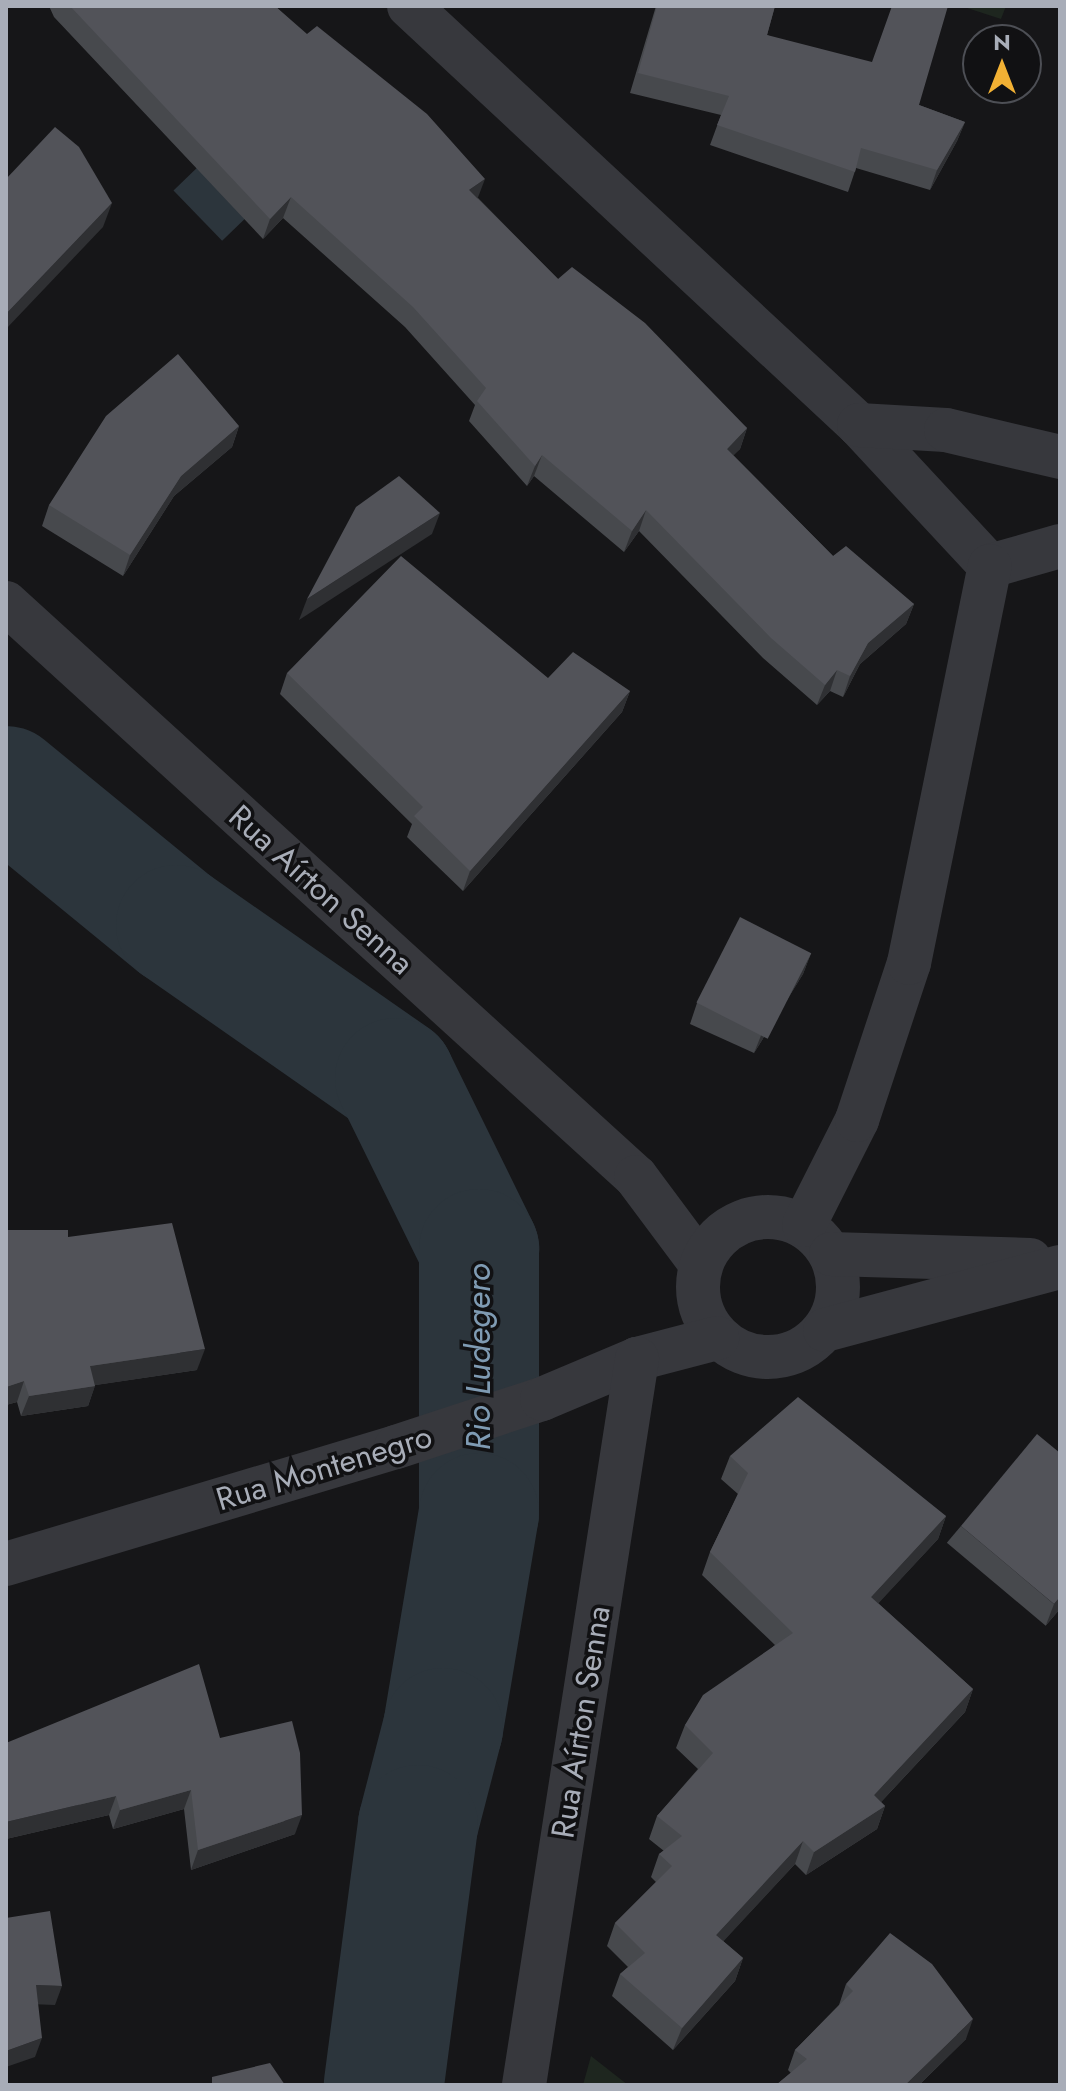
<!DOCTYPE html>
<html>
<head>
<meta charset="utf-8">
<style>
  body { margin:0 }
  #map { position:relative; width:1066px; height:2091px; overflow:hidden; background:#161618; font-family:Jost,sans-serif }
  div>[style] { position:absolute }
  .green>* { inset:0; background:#1e261f }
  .water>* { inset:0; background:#2c353c; transform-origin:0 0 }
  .river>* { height:120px; margin:-60px; padding:0 60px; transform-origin:60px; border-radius:60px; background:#2c353c }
  .minor>* { height:44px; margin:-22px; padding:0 22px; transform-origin:22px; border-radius:22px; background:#37383d }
  .minor>.ring { margin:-22px; padding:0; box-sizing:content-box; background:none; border:44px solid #37383d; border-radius:50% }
  .wall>* { inset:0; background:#47494d; transform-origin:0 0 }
  .shaded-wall>* { inset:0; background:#2f3033 }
  .building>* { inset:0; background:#525359; transform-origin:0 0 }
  span { translate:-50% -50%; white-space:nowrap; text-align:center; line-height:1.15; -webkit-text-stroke:7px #111113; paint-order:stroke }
  .street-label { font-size:32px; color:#a8adb8 }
  .water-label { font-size:34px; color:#7f9bb3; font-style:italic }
  .frame { position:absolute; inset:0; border:8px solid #a8adb8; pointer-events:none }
  .north { position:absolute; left:962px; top:24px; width:80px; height:80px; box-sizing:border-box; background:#111113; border:2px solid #4d4f55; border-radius:50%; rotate:0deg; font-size:22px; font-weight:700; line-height:32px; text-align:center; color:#a8adb8 }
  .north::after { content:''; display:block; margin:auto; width:28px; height:36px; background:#f2b134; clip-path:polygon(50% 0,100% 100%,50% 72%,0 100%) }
</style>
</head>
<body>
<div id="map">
  <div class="green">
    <div style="clip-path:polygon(961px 6px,1006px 6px,1001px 19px)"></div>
    <div style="clip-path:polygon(591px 2056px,628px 2085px,583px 2085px)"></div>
  </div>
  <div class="water">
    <div style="left:203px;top:162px;width:70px;height:41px;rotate:46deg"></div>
  </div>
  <div class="river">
    <div style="left:6px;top:786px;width:220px;rotate:39.3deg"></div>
    <div style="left:176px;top:925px;width:267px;rotate:34.9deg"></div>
    <div style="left:395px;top:1078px;width:191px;rotate:63.8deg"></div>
    <div style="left:479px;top:1249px;width:264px;rotate:90deg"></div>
    <div style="left:479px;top:1513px;width:218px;rotate:99.5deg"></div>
    <div style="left:443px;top:1728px;width:100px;rotate:104.5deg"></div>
    <div style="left:418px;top:1825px;width:262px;rotate:97.5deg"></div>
  </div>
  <div class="minor">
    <div style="left:409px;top:6px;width:615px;rotate:42.96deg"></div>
    <div style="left:859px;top:425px;width:192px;rotate:47.1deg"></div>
    <div style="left:990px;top:566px;width:73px;rotate:-15.9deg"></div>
    <div style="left:859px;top:425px;width:87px;rotate:3.3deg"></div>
    <div style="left:946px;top:430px;width:117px;rotate:13.3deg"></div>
    <div style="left:6px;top:603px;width:852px;rotate:42.34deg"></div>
    <div style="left:636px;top:1177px;width:107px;rotate:53.3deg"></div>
    <div class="ring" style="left:698px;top:1217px;width:96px;height:96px"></div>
    <div style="left:804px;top:1225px;width:118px;rotate:-63.2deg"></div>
    <div style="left:857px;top:1120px;width:165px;rotate:-71.7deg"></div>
    <div style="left:909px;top:963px;width:405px;rotate:-78.5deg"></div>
    <div style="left:831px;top:1254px;width:199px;rotate:1.7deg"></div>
    <div style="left:825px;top:1330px;width:243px;rotate:-15deg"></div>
    <div style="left:6px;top:1564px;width:407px;rotate:-16.7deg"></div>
    <div style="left:396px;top:1447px;width:154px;rotate:-18.2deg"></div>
    <div style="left:542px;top:1399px;width:103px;rotate:-22.8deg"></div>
    <div style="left:637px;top:1359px;width:83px;rotate:-14.7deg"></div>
    <div style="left:524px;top:2085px;width:735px;rotate:-81.15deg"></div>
  </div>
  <div class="wall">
    <div style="clip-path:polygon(49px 6px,275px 6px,478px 198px,558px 279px,747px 428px,740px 449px,733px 455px,833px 556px,914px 604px,906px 624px,860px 664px,843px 697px,830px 691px,817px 705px,763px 658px,639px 531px,624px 552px,534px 476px,527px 486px,469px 421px,475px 405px,405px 327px,283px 218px,263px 239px,54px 17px)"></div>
    <div style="clip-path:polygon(656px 6px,775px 6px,767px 35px,919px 105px,965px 122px,957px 141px,930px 190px,856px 168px,848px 192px,710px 145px,721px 115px,630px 93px)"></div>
    <div style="clip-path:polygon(239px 426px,232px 447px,174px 496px,123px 576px,42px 526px,49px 505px)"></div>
    <div style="clip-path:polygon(287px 673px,548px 678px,630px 691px,622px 712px,463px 891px,407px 837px,412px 824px,280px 694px)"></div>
    <div style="clip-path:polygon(811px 953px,803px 974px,754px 1053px,690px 1024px,697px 1003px)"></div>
    <div style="clip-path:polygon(6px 1230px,68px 1237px,197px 1370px,95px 1385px,88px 1406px,21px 1416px,17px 1402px,6px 1405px)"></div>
    <div style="clip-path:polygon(730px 1456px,946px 1516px,938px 1539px,878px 1603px,973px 1689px,965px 1712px,881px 1802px,885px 1806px,877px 1829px,806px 1875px,795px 1864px,723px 1941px,743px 1958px,735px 1981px,673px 2050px,612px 1996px,620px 1974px,628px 1967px,607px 1946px,615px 1923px,656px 1882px,651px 1877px,659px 1854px,664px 1851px,649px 1839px,657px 1816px,698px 1769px,676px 1748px,685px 1725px,775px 1645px,702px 1575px,710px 1552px,738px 1494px,721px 1479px)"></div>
    <div style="left:961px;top:1526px;width:129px;height:22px;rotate:40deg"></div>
    <div style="clip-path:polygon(220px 1738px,295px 1834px,191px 1870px,184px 1809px,113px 1829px,109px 1815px,6px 1839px)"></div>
    <div style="clip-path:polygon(846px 1984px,966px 2039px,919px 2085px,776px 2085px,791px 2073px,788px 2070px,795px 2050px,839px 2005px)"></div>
  </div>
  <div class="shaded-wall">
    <div style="clip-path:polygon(965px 122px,957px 141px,930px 190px,937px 170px)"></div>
    <div style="clip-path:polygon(485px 179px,477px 200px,469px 190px)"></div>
    <div style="clip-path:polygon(291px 197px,283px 218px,263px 239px,270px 219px)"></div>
    <div style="clip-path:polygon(112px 203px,103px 227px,6px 329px,6px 314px)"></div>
    <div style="clip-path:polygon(239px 426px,232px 447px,174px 496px,123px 576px,130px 555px,181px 476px)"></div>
    <div style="clip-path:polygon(747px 428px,740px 449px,719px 470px,727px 449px)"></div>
    <div style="clip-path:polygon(542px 455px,534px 476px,527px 486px,535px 466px)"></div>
    <div style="clip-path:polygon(646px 510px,639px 531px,624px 552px,632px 531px)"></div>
    <div style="clip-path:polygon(440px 513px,432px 534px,299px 620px,307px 599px)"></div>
    <div style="clip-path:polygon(914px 604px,906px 624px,860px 664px,843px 697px,850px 676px,868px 643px)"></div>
    <div style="clip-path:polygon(837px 670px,830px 691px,817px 705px,825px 685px)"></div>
    <div style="clip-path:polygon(630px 691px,622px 712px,463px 891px,470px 871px)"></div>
    <div style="clip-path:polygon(811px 953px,803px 974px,754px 1053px,762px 1033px)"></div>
    <div style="clip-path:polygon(205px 1349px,197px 1370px,83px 1387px,90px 1366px)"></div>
    <div style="clip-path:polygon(24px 1381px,17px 1402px,6px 1405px,6px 1387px)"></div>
    <div style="clip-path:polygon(95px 1386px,88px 1406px,21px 1416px,29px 1396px)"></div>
    <div style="clip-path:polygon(946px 1516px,938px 1539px,863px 1620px,871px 1597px)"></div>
    <div style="clip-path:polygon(1060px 1597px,1060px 1609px,1046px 1625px,1054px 1604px)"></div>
    <div style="clip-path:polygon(973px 1689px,965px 1712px,866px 1818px,874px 1795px)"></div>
    <div style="clip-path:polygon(191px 1790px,184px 1809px,113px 1829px,120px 1810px)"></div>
    <div style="clip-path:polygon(116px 1796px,109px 1815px,6px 1839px,6px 1822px)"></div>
    <div style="clip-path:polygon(885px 1806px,877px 1829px,806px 1875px,814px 1852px)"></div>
    <div style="clip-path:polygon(302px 1815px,295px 1834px,191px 1870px,198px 1850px)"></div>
    <div style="clip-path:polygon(803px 1841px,795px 1864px,708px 1958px,716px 1935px)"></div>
    <div style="clip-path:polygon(743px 1958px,735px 1981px,673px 2050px,682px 2028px)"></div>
    <div style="clip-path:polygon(36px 1985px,62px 1986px,55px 2005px,29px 2004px)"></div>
    <div style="clip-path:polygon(973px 2019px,966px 2039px,919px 2085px,905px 2085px)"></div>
    <div style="clip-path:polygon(42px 2038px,35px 2057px,6px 2067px,6px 2051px)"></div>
  </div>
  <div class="building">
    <div style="clip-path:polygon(70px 6px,275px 6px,307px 34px,317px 26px,427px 114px,485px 179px,469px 190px,558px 279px,572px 267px,645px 323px,747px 428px,727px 449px,833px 556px,846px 546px,914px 604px,868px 643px,850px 676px,837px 670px,825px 685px,771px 638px,646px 510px,632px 531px,542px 455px,535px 466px,477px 401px,486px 388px,413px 307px,291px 197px,270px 219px)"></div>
    <div style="clip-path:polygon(657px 6px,775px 6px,767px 35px,872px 62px,892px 6px,948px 6px,919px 105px,965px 122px,937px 170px,861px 148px,855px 172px,717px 125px,729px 96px,638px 73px)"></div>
    <div style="clip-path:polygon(55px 127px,79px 147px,112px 203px,6px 314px,6px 179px)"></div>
    <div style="clip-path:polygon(178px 354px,239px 426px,181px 476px,130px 555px,49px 505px,106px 416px)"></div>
    <div style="clip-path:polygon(399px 476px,440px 513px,307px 599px,356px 507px)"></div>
    <div style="clip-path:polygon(401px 556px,548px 678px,573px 652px,630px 691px,470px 871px,414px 816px,423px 807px,287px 673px)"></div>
    <div style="left:740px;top:917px;width:80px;height:96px;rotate:27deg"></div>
    <div style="clip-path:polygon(172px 1223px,205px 1349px,90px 1366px,95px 1386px,29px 1396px,24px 1381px,6px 1387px,6px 1230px,68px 1230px,68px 1237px)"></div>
    <div style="clip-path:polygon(798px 1397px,946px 1516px,871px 1597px,973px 1689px,874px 1795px,885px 1806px,814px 1852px,803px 1841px,716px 1935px,743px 1958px,682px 2028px,620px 1974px,645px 1953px,615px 1923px,672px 1866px,659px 1854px,682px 1836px,657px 1816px,713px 1753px,685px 1725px,703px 1695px,793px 1633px,710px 1552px,748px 1473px,730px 1456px)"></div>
    <div style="clip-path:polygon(1037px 1434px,1060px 1453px,1060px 1597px,1054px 1604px,961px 1526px)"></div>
    <div style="clip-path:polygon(199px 1664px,220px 1738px,292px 1721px,300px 1753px,302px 1815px,198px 1850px,191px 1790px,120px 1810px,116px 1796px,6px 1822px,6px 1743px)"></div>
    <div style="clip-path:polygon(50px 1911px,62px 1986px,36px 1985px,42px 2038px,6px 2051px,6px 1918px)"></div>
    <div style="clip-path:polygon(890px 1933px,932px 1964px,973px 2019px,905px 2085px,776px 2085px,807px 2059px,795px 2050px,853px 1991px,846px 1984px)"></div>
    <div style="clip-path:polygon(270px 2063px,285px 2085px,212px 2085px,212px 2077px)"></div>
  </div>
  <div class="street-label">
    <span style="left:321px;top:890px;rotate:42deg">Rua Aírton Senna</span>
    <span style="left:324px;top:1468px;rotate:-17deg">Rua Montenegro</span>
    <span style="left:581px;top:1722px;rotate:-81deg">Rua Aírton Senna</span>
  </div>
  <div class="water-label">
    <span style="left:479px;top:1357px;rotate:-90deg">Rio Ludegero</span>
  </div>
  <div class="frame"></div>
  <div class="north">N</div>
</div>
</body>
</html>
